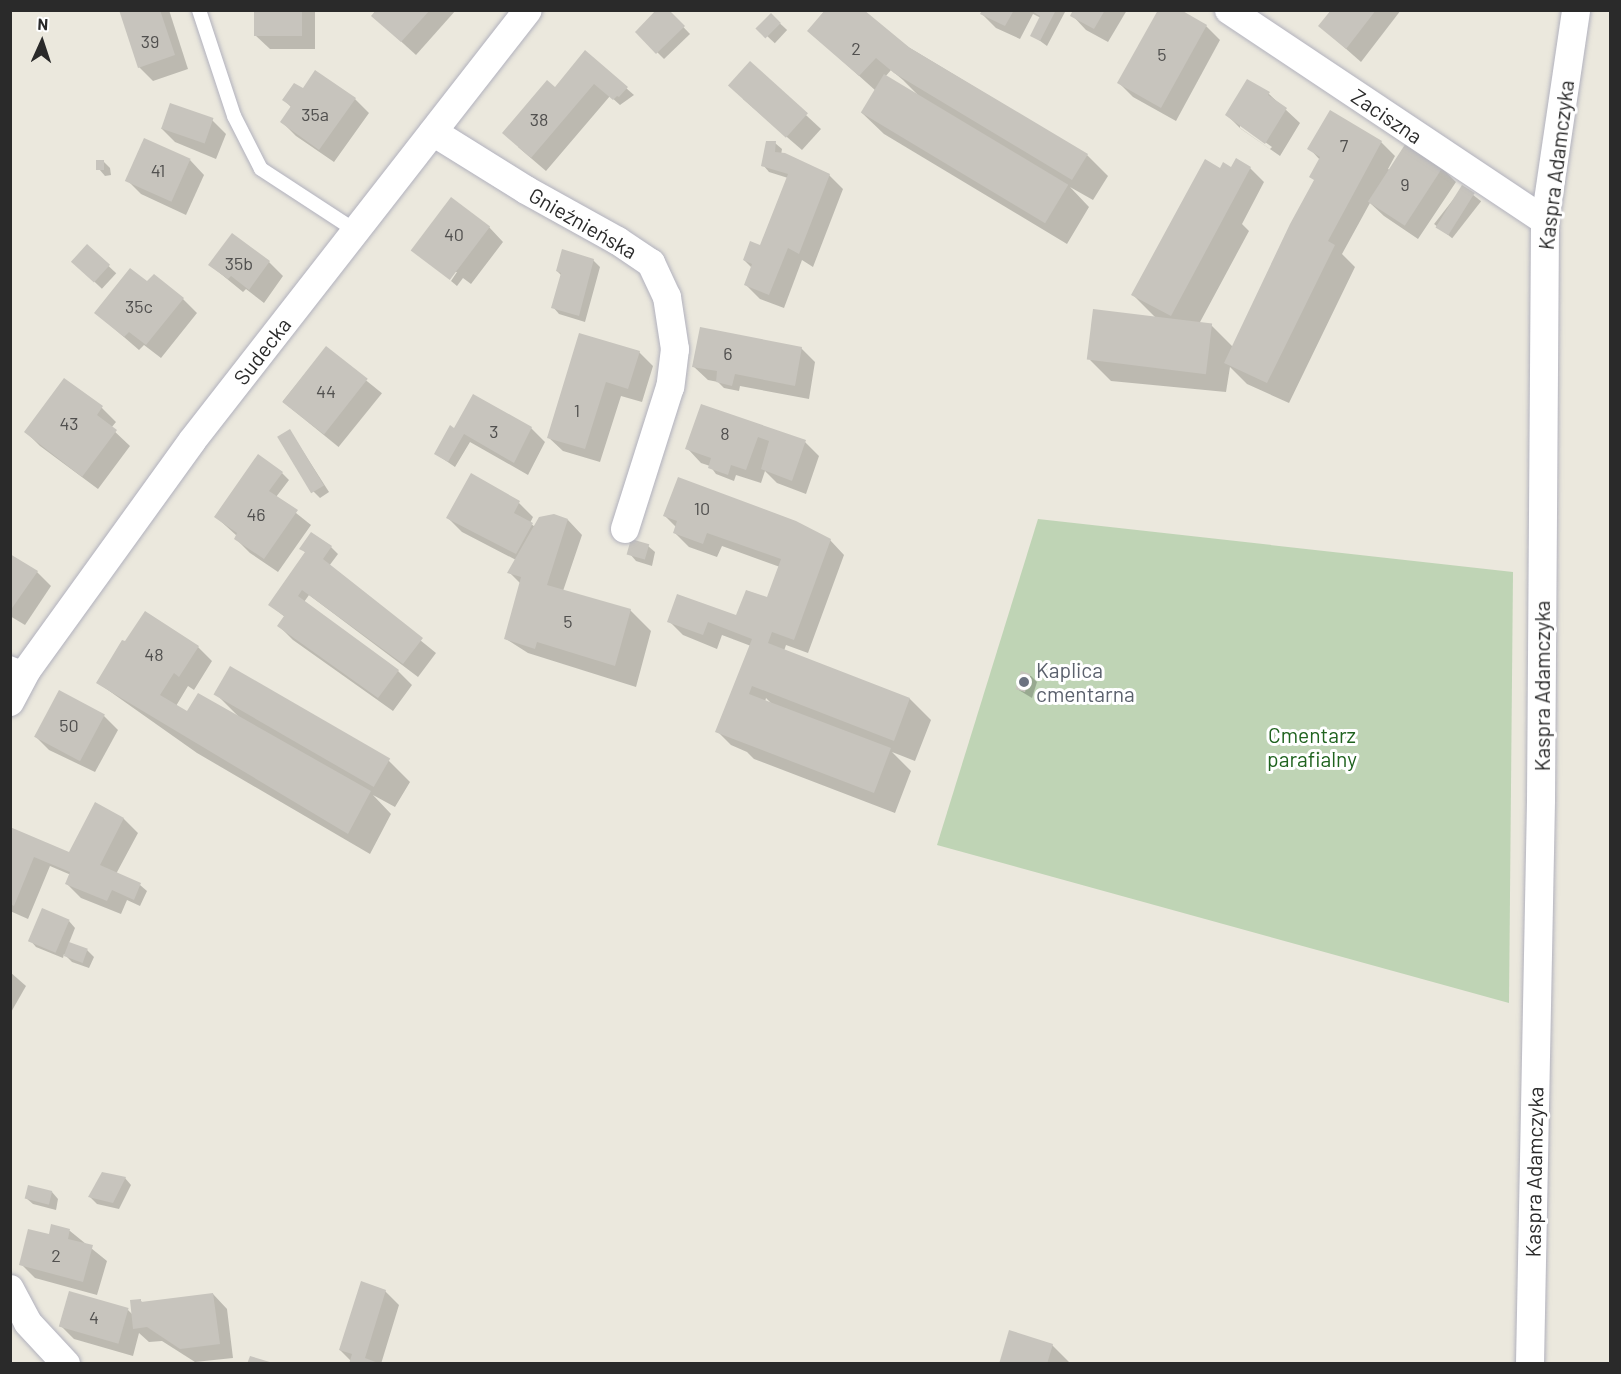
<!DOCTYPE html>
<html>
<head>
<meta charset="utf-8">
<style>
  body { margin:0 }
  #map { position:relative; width:1621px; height:1374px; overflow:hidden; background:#ebe8dd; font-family:Barlow,sans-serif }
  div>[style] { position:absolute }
  .cemetery>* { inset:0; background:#bfd4b5 }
  .shadow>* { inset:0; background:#0003; transform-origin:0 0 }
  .building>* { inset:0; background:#c7c4bd; transform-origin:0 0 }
  .roads { filter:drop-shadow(0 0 2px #b1b1bd) drop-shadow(0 0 2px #b1b1bd) }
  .lane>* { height:14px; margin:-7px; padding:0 7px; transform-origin:7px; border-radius:7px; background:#fff }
  .street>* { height:28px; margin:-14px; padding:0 14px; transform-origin:14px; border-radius:14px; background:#fff }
  .dots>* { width:16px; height:16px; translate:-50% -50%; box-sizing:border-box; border:3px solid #fff; border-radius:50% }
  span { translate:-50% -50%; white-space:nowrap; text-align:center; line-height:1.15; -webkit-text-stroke:6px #fff; paint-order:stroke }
  .number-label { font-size:18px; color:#51504f }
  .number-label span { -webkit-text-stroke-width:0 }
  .street-label { font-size:21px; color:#2a2a2a }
  .worship-label { font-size:21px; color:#5b616d }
  .left { translate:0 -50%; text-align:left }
  .park-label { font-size:21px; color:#20631f }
  .frame { position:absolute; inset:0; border:12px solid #2a2a2a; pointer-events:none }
  .north { position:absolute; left:12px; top:12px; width:60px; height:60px; -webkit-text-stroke:4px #fff; paint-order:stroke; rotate:3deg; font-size:16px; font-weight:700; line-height:24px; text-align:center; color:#2a2a2a }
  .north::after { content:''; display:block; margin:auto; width:21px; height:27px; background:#2a2a2a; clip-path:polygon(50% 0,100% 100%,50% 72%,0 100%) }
</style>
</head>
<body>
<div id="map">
  <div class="cemetery">
    <div style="clip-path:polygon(1038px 519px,1513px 572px,1509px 1003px,937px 845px)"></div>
  </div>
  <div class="shadow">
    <div style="clip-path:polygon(121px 10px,169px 10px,188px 69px,153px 81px,139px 67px)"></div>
    <div style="clip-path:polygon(255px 10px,315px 10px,315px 49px,270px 49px,255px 35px)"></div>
    <div style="clip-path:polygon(378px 10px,456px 10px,416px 55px,373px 16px)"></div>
    <div style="clip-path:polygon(667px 10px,690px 34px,664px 59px,637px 32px)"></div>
    <div style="clip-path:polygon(983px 10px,1064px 10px,1065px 12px,1047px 46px,1032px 35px,1041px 18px,1033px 14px,1020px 39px,996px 28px,982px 14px)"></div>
    <div style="clip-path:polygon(1075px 10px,1127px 10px,1108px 42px,1086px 30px,1072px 15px)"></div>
    <div style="clip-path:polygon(1332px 10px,1401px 10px,1361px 62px,1320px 26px)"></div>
    <div style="left:771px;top:15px;width:22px;height:18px;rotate:43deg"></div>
    <div style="clip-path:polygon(1206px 26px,1220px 40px,1176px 121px,1133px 97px,1119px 83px)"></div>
    <div style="clip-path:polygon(evenodd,809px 31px,895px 39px,1087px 155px,1108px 176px,1093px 200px,1070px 187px,1089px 207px,1067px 244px,884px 134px,862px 113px,876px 91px,809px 31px,891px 70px,903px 80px,918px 95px,885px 77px,891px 70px)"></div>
    <div style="clip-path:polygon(585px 52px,634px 95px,620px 105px,610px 96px,546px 171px,518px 147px,556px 89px)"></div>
    <div style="clip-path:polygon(750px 63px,821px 129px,802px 150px,743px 99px)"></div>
    <div style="clip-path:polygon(evenodd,1247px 81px,1269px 94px,1300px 123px,1280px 156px,1241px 129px,1227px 115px,1247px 81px,1240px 124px,1272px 147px,1270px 149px,1240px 128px,1240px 124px)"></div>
    <div style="clip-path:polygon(303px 90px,355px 99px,369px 113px,334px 162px,296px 136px,282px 122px,291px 107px,284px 100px)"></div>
    <div style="clip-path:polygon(212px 120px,226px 134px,216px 159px,175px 142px,161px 128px)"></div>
    <div style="clip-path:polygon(1381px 142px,1395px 156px,1388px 169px,1390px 170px,1442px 168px,1456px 182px,1418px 239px,1384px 216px,1370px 203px,1342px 254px,1355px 267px,1289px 403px,1247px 384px,1230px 367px,1226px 392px,1111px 381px,1090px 360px,1157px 319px,1133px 295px,1221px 170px,1250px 168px,1264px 182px,1242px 224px,1249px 231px,1199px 324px,1211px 325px,1233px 347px,1315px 181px,1320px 160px,1309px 148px)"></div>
    <div style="clip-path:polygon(775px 143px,782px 149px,781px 155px,829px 175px,843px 189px,813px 267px,802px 260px,784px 308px,760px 299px,746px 285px,752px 268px,744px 260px,761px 246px,788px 178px,769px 172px,763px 165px)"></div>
    <div style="clip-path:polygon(190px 160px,204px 175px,186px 215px,141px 194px,127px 180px)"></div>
    <div style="clip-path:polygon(103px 161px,110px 168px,111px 175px,105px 176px,99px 169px)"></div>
    <div style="left:1463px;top:187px;width:23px;height:47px;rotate:38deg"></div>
    <div style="clip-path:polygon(489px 227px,503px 242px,471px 284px,463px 278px,457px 286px,451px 281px,457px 272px,454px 272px)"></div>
    <div style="clip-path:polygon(232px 235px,269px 262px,283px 276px,264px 303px,246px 289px,243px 292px,210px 265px)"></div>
    <div style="left:87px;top:246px;width:40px;height:21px;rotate:43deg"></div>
    <div style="clip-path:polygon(593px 260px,600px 267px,585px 322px,559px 314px,553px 307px,562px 276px,557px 271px)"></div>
    <div style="clip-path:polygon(148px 283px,183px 299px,197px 313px,161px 358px,144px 345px,139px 350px,96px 313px)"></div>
    <div style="clip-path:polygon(580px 335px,639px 352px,653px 366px,642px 402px,621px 396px,600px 462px,563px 451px,548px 437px)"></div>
    <div style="left:326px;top:348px;width:72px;height:69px;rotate:39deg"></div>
    <div style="clip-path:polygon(801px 348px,815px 362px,809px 399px,740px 386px,739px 391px,724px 388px,718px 382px,708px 380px,693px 366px)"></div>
    <div style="clip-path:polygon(64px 380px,102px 408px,116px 422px,111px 428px,130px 446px,98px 489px,40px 446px,26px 432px)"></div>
    <div style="clip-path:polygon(702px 406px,805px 442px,819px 456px,806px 494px,777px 483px,765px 471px,761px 483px,736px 475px,734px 481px,716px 474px,710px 466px,701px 463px,687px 448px)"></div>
    <div style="clip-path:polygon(531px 428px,545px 442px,528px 475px,470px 442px,455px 467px,436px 454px,454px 430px)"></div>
    <div style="clip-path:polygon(290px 431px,329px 492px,320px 498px,313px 491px)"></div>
    <div style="clip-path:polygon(282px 473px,289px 480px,276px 497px,311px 525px,278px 572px,250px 553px,236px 539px,237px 536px,216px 517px)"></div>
    <div style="clip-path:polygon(519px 503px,533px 517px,530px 523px,535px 527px,568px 520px,582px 535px,563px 591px,630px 610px,651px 631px,636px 687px,528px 653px,506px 639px,521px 584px,509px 572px,516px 560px,462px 532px,448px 518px)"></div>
    <div style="clip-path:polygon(evenodd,664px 515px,830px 540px,844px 555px,808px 653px,786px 645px,784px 651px,910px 699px,931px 720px,915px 761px,892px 752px,911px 771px,895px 813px,754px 759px,747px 752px,731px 745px,717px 731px,751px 646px,722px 635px,717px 649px,683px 635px,669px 621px,737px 617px,767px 600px,780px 567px,722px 546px,717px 557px,689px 547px,675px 533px,676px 527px,664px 515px,766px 698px,773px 705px,765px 702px,766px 698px)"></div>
    <div style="clip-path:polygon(648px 546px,655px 552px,652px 566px,636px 561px,630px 554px)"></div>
    <div style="clip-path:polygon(331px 547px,338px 554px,329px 566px,436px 653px,418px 677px,309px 595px,304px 602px,398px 671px,412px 685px,393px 711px,293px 640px,279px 626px,285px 617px,270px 605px,306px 553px,301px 548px)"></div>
    <div style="clip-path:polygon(10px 555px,37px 572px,51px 586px,25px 625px,10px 616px)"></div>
    <div style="clip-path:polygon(145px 613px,198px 647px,212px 661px,194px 690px,188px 686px,176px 706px,186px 713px,239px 717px,215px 693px,230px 668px,389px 761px,410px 782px,395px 807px,373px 795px,391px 814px,370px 854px,197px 753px,98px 683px)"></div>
    <div style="clip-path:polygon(1022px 673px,1031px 676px,1037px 682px,1032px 698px,1017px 689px)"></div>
    <div style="clip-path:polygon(60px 692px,104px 716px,118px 730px,95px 772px,49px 750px,35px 736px)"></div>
    <div style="clip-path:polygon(95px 804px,124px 819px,138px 833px,116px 874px,140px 885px,147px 891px,140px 906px,127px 900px,121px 914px,81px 898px,67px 884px,71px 875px,50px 866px,28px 919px,10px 911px,10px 829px,76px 856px)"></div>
    <div style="clip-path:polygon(69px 921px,75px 928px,69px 943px,87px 950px,94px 957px,89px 968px,72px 962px,64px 954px,63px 958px,36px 947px,30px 940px)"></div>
    <div style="clip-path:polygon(10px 972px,26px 986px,10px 1014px)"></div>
    <div style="clip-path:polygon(125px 1178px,131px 1185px,119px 1209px,97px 1204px,90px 1197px)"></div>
    <div style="clip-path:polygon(52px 1192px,58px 1199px,56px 1210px,33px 1204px,26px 1198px)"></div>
    <div style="clip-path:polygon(52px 1226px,70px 1231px,107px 1261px,97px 1295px,35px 1278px,21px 1264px,50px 1236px)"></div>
    <div style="clip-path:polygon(385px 1291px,399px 1305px,381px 1364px,350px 1364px,351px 1361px,340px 1350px)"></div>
    <div style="clip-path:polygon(213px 1294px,227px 1309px,233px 1358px,195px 1362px,162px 1341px,149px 1342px,139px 1333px,133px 1356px,74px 1339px,60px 1325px,128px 1310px,133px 1315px,141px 1301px,143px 1303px)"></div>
    <div style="clip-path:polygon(1052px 1345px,1071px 1364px,1001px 1364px)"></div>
  </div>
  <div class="building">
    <div style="clip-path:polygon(119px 10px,160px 10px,175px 55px,138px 68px)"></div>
    <div style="left:254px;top:10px;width:48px;height:26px"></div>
    <div style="clip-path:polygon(376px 10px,430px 10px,401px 42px,371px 16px)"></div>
    <div style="clip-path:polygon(656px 10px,669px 10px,685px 26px,656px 54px,635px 32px)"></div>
    <div style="clip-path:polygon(825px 10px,864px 10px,910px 48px,1088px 154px,1072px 180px,894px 73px,876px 58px,859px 76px,807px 31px)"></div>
    <div style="clip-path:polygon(982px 10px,1014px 10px,1005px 26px,980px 14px)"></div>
    <div style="clip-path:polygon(1030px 10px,1056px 10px,1040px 41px,1030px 36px,1040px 16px)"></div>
    <div style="clip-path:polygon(1073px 10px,1105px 10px,1094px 29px,1070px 16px)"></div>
    <div style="clip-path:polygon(1158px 10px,1181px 10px,1207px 25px,1161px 108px,1117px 83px)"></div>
    <div style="clip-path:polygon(1331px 10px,1376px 10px,1346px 49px,1318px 26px)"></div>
    <div style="left:771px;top:13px;width:14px;height:22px;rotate:45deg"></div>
    <div style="clip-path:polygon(585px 50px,628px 87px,619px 97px,617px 96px,613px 100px,594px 84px,531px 158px,502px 133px,547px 80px,555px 87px)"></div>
    <div style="left:750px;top:61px;width:78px;height:33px;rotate:42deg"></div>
    <div style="clip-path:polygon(315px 70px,356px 98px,319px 150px,280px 122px,291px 106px,282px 100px,294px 83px,303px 88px)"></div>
    <div style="left:884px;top:74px;width:215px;height:45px;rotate:31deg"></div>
    <div style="clip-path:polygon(1247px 79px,1270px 92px,1268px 95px,1287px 108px,1265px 144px,1225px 115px)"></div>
    <div style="left:170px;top:103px;width:46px;height:27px;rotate:19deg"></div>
    <div style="clip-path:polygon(1330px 110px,1382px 141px,1328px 241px,1335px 245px,1267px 383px,1224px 363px,1290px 224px,1314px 180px,1309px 177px,1320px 157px,1307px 149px)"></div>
    <div style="left:144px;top:138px;width:51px;height:47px;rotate:24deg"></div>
    <div style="clip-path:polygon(766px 141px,776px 141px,775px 152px,785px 153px,830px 174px,799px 254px,788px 248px,769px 295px,744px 285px,752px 264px,743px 260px,750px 241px,760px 245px,788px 174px,761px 166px)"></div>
    <div style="left:1406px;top:143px;width:44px;height:70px;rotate:33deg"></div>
    <div style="clip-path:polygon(1236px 158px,1251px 167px,1171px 316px,1131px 295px,1205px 159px,1220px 168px,1223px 162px,1231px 167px)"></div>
    <div style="left:96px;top:160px;width:8px;height:10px"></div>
    <div style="left:1462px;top:185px;width:15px;height:50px;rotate:32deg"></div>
    <div style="left:451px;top:197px;width:49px;height:67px;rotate:37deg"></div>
    <div style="clip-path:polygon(232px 233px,270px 261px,249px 290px,231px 276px,228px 279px,208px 265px)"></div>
    <div style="left:87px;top:244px;width:31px;height:24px;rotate:42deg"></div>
    <div style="clip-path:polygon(562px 249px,594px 259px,579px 316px,551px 308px,561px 273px,556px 271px)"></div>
    <div style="clip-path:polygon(130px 268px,147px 281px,154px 274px,184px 298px,146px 345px,129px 332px,124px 337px,94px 313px)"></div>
    <div style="left:1093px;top:309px;width:120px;height:51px;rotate:7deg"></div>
    <div style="clip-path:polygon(700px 327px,802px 347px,795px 386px,735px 374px,732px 386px,716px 382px,717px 371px,692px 367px)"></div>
    <div style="clip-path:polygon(579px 333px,640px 351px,628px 389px,606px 382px,585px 449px,547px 438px)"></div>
    <div style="left:326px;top:346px;width:53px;height:71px;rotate:38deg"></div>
    <div style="clip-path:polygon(64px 378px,103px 406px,97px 415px,117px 430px,82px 477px,24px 432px)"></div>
    <div style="clip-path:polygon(473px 394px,532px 427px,514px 463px,464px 434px,448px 462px,434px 454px,450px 425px,454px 428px)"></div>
    <div style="clip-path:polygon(701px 404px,806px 440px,792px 481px,761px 469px,769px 441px,758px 437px,746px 470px,731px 465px,728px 475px,708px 468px,711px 458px,685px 449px)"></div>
    <div style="left:290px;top:429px;width:66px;height:15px;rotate:59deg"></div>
    <div style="clip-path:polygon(258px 454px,283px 472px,269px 491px,298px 510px,264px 559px,234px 539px,237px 533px,214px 517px)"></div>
    <div style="clip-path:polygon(471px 473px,520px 501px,514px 513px,533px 523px,516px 554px,446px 518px)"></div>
    <div style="clip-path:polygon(678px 477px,796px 521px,831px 539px,794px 640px,772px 632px,768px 643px,910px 698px,894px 741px,752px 686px,749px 694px,891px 748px,874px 793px,715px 732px,752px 639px,708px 622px,703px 635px,667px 622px,677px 594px,736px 615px,746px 590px,767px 597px,781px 559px,707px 533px,703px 544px,673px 533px,677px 521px,663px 516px)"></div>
    <div style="clip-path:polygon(554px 514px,568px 519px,547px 585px,631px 609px,615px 666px,537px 642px,535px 649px,504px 639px,521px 577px,507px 573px,539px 517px)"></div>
    <div style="clip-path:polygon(311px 532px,332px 546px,323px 559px,423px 638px,403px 664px,302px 590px,298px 596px,399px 670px,378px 698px,277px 626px,284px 616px,268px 605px,305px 552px,299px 549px)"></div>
    <div style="left:631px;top:539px;width:19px;height:16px;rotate:16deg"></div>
    <div style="clip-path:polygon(10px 554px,38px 571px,10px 611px)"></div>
    <div style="clip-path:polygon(145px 611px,199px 646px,179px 677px,174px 673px,160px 695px,187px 711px,198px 693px,371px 791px,348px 834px,96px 683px,122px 640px,125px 641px)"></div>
    <div style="left:230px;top:666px;width:185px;height:33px;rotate:30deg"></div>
    <div style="left:1021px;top:671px;width:10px;height:19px;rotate:17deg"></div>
    <div style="left:59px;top:690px;width:52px;height:53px;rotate:28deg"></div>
    <div style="clip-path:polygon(95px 802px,124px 818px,100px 865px,141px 883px,134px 900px,112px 890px,107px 901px,65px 884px,70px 872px,34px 857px,14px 906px,10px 904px,10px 827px,69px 852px)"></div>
    <div style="left:42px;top:908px;width:30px;height:36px;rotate:23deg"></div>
    <div style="left:69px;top:942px;width:20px;height:15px;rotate:20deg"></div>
    <div style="clip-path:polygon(102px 1172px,126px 1177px,113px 1203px,88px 1197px)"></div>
    <div style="left:28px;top:1185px;width:25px;height:14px;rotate:14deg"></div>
    <div style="clip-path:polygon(51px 1224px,70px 1229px,68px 1239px,93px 1245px,83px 1282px,19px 1265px,28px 1229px,49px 1234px)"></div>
    <div style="clip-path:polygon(361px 1281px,386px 1290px,365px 1358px,381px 1364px,349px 1364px,352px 1354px,339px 1350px)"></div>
    <div style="left:69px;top:1291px;width:62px;height:37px;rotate:16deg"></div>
    <div style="clip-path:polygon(213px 1293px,220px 1344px,180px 1349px,147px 1327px,133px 1329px,130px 1300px,141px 1299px,141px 1302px)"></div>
    <div style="clip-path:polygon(1009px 1330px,1053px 1344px,1047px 1364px,999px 1364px)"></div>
    <div style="clip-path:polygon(250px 1356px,273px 1363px,273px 1364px,247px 1364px)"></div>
  </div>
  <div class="roads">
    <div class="lane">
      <div style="left:199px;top:10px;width:112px;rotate:71.7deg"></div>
      <div style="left:234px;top:116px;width:59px;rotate:63deg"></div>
      <div style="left:261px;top:169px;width:113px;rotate:33.1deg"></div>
      <div style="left:10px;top:663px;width:18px;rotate:22deg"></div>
    </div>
    <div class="street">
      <div style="left:1229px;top:10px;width:380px;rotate:33.7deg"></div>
      <div style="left:433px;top:132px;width:110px;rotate:31.9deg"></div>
      <div style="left:526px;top:190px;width:105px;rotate:29deg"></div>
      <div style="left:618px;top:241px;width:40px;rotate:34deg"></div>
      <div style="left:651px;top:263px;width:38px;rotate:65deg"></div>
      <div style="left:667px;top:297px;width:53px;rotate:81.3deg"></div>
      <div style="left:675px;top:349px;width:38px;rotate:97deg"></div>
      <div style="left:670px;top:387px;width:149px;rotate:107.6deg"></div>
      <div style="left:10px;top:702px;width:36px;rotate:-62deg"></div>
      <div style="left:27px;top:670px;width:282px;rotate:-54.2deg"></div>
      <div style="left:192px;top:441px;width:546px;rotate:-52.06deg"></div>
      <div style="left:10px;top:1289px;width:38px;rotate:62deg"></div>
      <div style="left:28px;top:1323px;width:56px;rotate:47.2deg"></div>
      <div style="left:1530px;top:1364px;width:564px;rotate:-88.88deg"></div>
      <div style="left:1541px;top:800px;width:579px;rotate:-89.6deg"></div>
      <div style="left:1545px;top:221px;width:213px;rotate:-81.6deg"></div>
    </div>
  </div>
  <div class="dots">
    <div style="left:1024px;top:682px;background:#6b7280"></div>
  </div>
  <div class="number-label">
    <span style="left:150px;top:41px">39</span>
    <span style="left:856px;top:48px">2</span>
    <span style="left:1162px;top:54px">5</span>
    <span style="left:315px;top:114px">35a</span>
    <span style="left:539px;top:119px">38</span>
    <span style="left:1344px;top:145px">7</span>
    <span style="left:158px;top:170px">41</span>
    <span style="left:1405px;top:184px">9</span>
    <span style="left:454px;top:234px">40</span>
    <span style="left:239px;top:263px">35b</span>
    <span style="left:139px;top:306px">35c</span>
    <span style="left:728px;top:353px">6</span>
    <span style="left:326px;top:391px">44</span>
    <span style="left:577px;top:410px">1</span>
    <span style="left:69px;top:423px">43</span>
    <span style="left:494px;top:431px">3</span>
    <span style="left:725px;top:433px">8</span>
    <span style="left:702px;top:508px">10</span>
    <span style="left:256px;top:514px">46</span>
    <span style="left:568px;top:621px">5</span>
    <span style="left:154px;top:654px">48</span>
    <span style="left:69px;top:725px">50</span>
    <span style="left:56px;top:1255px">2</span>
    <span style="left:94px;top:1317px">4</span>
  </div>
  <div class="street-label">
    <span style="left:1387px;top:116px;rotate:34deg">Zaciszna</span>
    <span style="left:1556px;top:165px;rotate:-83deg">Kaspra Adamczyka</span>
    <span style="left:583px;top:223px;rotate:30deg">Gnieźnieńska</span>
    <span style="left:262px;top:351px;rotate:-52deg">Sudecka</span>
    <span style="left:1542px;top:686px;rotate:-90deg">Kaspra Adamczyka</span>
    <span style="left:1534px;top:1172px;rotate:-89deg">Kaspra Adamczyka</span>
  </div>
  <div class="worship-label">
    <span class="left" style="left:1036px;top:682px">Kaplica<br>cmentarna</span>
  </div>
  <div class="park-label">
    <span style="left:1312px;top:747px">Cmentarz<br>parafialny</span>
  </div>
  <div class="frame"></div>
  <div class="north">N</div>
</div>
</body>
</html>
